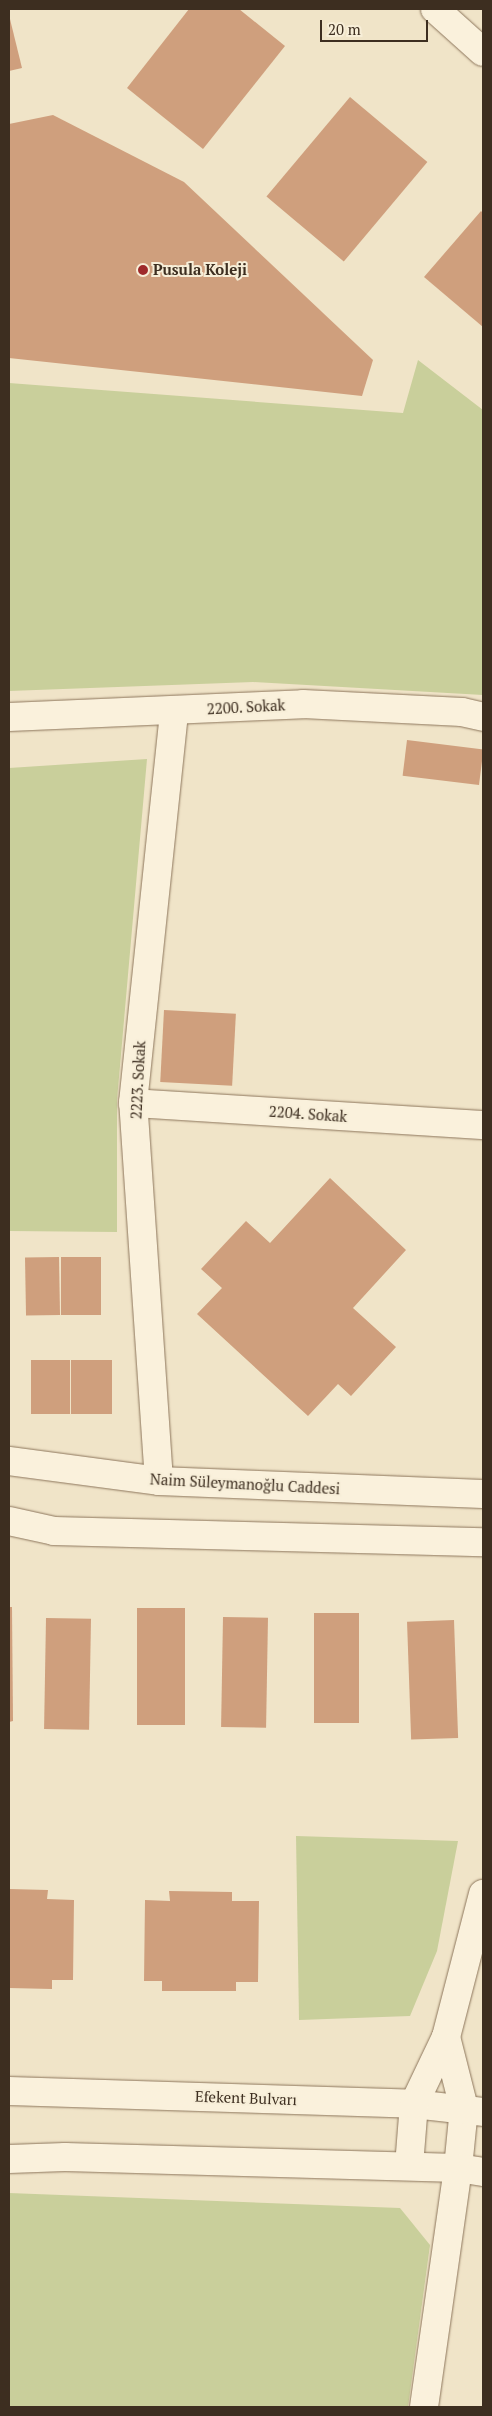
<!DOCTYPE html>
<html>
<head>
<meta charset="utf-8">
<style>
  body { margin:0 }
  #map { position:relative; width:492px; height:2416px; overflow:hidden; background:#f0e4c8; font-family:"PT Serif",serif }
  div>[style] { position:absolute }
  .green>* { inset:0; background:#c9cf9b }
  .building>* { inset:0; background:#cf9f7d; transform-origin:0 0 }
  .roads { filter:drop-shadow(0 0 1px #8d765c) drop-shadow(0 0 1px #8d765c) }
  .minor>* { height:28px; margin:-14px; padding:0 14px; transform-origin:14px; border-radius:14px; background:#faf1dc }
  .tertiary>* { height:28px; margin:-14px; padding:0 14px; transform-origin:14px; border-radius:14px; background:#faf1dc }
  .secondary>* { height:28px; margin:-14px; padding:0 14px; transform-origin:14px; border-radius:14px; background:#faf1dc }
  .dots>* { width:14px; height:14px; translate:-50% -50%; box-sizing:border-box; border:2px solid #f7eed8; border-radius:50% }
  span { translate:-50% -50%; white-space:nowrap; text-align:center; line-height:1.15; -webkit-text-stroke:4px #f7eed8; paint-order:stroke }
  .poi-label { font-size:15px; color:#3d2e20; font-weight:700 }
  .left { translate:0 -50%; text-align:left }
  .street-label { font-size:15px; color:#3d2e20 }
  .frame { position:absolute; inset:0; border:10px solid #3d2e20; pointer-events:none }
  .scale { position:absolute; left:320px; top:20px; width:108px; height:22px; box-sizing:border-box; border:2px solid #3d2e20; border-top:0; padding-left:6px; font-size:15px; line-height:18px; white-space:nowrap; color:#3d2e20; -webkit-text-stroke:4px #f7eed8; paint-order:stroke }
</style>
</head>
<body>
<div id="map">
  <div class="green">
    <div style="clip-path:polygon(418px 360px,483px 410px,483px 695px,253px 682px,9px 691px,9px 383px,403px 413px)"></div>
    <div style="clip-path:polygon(147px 759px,117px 1100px,117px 1232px,9px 1231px,9px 768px)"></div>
    <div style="clip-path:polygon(296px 1836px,458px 1841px,437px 1951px,410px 2016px,299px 2020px)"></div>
    <div style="clip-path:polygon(9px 2193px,400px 2208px,430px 2245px,408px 2407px,9px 2407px)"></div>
  </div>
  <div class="building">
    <div style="clip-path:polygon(189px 9px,239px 9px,285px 46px,203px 149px,127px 88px)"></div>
    <div style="clip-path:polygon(9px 15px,22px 68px,9px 71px)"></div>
    <div style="left:350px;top:97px;width:101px;height:130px;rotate:40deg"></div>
    <div style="clip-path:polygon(53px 115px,184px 182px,373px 360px,362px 396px,9px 358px,9px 124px)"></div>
    <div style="clip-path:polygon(481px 211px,483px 213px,483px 327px,424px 277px)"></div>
    <div style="left:407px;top:740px;width:77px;height:36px;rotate:7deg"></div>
    <div style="left:164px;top:1010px;width:72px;height:72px;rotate:3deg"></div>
    <div style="clip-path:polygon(330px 1178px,406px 1250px,353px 1308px,396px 1347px,351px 1396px,338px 1384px,308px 1416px,197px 1314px,222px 1288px,201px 1269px,246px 1221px,270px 1243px)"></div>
    <div style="left:59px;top:1257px;width:58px;height:34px;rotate:89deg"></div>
    <div style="left:61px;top:1257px;width:40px;height:58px"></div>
    <div style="left:70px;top:1360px;width:54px;height:39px;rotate:90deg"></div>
    <div style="left:112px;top:1360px;width:54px;height:41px;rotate:90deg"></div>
    <div style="clip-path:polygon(9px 1607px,12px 1607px,13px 1721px,9px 1722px)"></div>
    <div style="left:137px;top:1608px;width:48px;height:117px"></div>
    <div style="left:314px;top:1613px;width:45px;height:110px"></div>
    <div style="left:223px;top:1617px;width:45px;height:110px;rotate:1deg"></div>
    <div style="left:46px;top:1618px;width:45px;height:111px;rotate:1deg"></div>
    <div style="left:454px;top:1620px;width:118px;height:47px;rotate:88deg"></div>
    <div style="clip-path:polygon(9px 1889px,48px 1890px,47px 1899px,74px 1900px,73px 1980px,52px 1980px,52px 1989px,9px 1988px)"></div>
    <div style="clip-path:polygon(169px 1891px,232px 1892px,232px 1901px,259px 1901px,258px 1982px,236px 1982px,236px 1991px,162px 1991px,162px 1981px,144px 1981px,145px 1900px,170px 1901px)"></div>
  </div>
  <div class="roads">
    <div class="minor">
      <div style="left:9px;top:717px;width:294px;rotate:-2.5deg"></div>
      <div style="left:303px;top:704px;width:159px;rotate:2.9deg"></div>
      <div style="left:462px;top:712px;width:22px;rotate:13deg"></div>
      <div style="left:133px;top:1103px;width:351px;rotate:3.6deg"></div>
      <div style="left:159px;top:1481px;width:379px;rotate:-93.9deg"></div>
      <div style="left:133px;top:1103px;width:395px;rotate:-84deg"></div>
      <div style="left:424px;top:2407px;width:241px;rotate:-81.9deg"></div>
    </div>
    <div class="tertiary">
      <div style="left:9px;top:1461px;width:151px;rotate:7.6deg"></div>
      <div style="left:159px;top:1481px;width:324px;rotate:2.3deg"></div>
      <div style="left:9px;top:1521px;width:46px;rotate:12.5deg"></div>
      <div style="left:54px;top:1531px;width:429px;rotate:1.5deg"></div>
      <div style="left:446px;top:2037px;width:73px;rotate:75.8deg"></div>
      <div style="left:464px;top:2108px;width:60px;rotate:95.7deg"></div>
      <div style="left:9px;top:2091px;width:405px;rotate:1.8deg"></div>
      <div style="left:414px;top:2104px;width:69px;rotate:6.6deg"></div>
      <div style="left:9px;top:2159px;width:56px;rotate:-2deg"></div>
      <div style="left:65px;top:2157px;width:393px;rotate:1.6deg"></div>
      <div style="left:458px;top:2168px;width:25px;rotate:9deg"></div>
      <div style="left:409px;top:2166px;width:62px;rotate:-85.4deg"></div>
      <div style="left:414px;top:2104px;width:74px;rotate:-64.5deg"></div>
      <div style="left:446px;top:2037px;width:148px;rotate:-75.5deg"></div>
    </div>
    <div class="secondary">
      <div style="left:435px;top:9px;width:64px;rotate:41.9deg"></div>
    </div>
  </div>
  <div class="dots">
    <div style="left:143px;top:270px;background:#9e2a2b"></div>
  </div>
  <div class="poi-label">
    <span class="left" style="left:153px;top:270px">Pusula Koleji</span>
  </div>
  <div class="street-label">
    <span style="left:246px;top:707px;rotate:-3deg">2200. Sokak</span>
    <span style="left:138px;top:1080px;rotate:-87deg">2223. Sokak</span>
    <span style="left:308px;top:1114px;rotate:4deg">2204. Sokak</span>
    <span style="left:245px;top:1484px;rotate:3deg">Naim Süleymanoğlu Caddesi</span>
    <span style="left:246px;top:2098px;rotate:2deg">Efekent Bulvarı</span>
  </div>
  <div class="frame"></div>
  <div class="scale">20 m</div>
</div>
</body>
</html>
